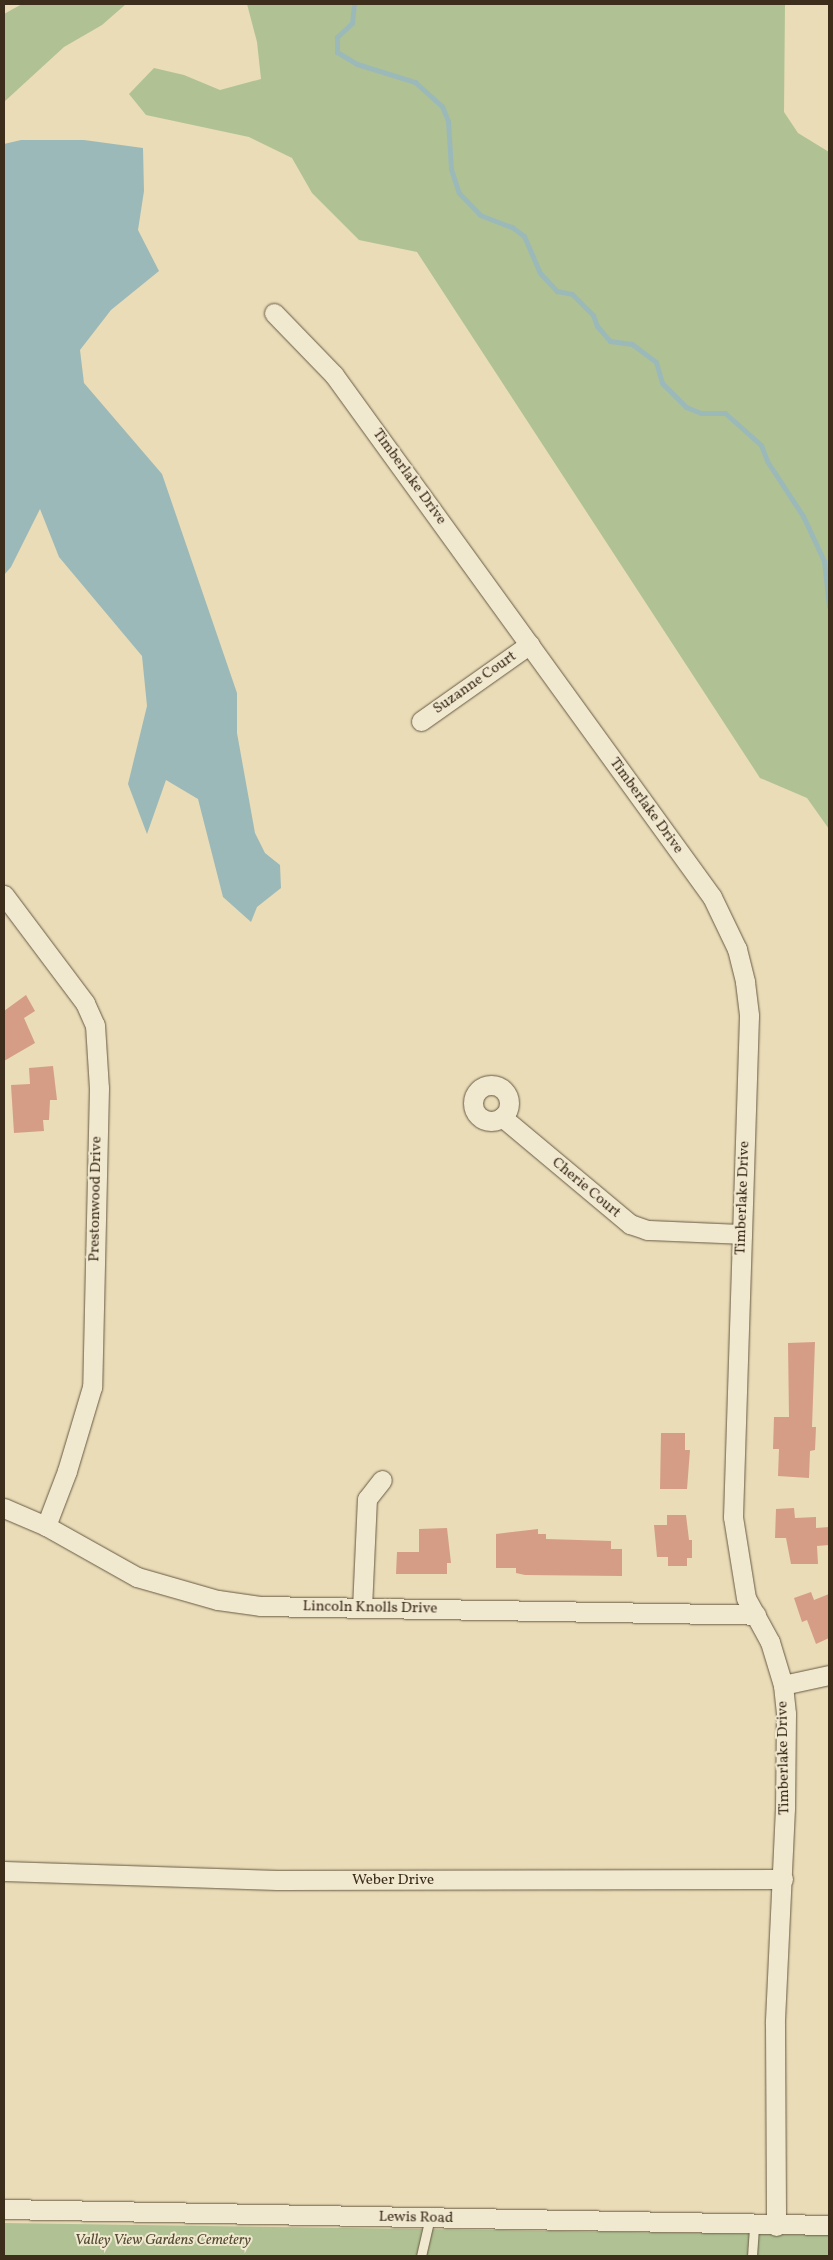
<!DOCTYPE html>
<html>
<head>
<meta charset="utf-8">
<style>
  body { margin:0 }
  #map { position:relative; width:833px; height:2260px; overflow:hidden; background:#e9dcb7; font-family:Vollkorn,serif }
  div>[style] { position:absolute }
  .green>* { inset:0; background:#b0c293 }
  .water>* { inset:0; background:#9cb9b9 }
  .stream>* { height:5px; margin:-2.5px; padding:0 2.5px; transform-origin:2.5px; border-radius:2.5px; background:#9cb9b9 }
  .building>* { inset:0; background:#d59d85 }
  .roads { filter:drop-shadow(0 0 1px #685a43) drop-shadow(0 0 1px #685a43) }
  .lane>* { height:9px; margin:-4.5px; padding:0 4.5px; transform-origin:4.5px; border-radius:4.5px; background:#f1e8d0 }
  .street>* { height:19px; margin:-9.5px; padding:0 9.5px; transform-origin:9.5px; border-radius:9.5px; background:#f1e8d0 }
  .street>.ring { margin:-9.5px; padding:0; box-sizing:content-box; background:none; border:19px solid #f1e8d0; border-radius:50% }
  span { translate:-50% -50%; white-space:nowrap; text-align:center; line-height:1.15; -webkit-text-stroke:4px #f1e8d0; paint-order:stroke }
  .street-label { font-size:15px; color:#3d2e1c }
  .park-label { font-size:15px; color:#544c34; font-style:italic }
  .frame { position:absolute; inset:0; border:5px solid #3d2e1c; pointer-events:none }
</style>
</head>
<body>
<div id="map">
  <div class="green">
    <div style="clip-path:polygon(22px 4px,126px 4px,102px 25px,64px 47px,4px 102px,4px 14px)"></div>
    <div style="clip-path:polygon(247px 4px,785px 4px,784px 112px,798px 133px,829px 152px,829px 829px,807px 798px,760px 778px,417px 252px,359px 240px,312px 193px,292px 158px,249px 137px,146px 115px,129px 94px,154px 68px,184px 75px,220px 90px,261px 79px,257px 42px)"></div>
    <div style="clip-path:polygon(4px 2223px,829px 2235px,829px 2256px,4px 2256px)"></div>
  </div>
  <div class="water">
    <div style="clip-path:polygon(21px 140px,84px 140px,143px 148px,144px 191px,138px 230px,159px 271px,111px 310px,80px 350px,84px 383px,162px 474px,237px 693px,237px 733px,255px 833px,265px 853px,280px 865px,281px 888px,257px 907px,251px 922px,223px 897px,198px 799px,166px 780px,147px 834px,128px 784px,147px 706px,142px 656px,59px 557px,40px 509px,11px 567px,4px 575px,4px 144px)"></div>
  </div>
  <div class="stream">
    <div style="left:354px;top:4px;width:19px;rotate:96deg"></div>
    <div style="left:352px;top:23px;width:21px;rotate:137deg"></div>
    <div style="left:337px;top:37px;width:15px;rotate:90deg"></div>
    <div style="left:337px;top:52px;width:23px;rotate:31deg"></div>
    <div style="left:357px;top:64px;width:61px;rotate:17.2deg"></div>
    <div style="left:415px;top:82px;width:36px;rotate:42deg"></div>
    <div style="left:442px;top:106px;width:16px;rotate:68deg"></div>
    <div style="left:448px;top:121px;width:48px;rotate:86.4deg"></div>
    <div style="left:451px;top:169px;width:25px;rotate:72deg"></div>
    <div style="left:459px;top:193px;width:30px;rotate:46deg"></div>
    <div style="left:480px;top:215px;width:34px;rotate:21deg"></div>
    <div style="left:512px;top:227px;width:15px;rotate:37deg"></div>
    <div style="left:524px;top:236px;width:40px;rotate:66.6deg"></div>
    <div style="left:540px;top:273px;width:25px;rotate:47deg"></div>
    <div style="left:557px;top:291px;width:15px;rotate:11deg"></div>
    <div style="left:572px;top:294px;width:30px;rotate:45deg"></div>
    <div style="left:593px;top:315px;width:12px;rotate:70deg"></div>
    <div style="left:597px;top:326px;width:20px;rotate:49deg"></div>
    <div style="left:610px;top:341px;width:22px;rotate:8deg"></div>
    <div style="left:632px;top:344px;width:30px;rotate:37deg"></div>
    <div style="left:656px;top:362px;width:22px;rotate:74deg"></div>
    <div style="left:662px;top:383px;width:34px;rotate:45deg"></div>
    <div style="left:686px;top:407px;width:16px;rotate:22deg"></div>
    <div style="left:701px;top:413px;width:24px"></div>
    <div style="left:725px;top:413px;width:48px;rotate:41.6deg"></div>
    <div style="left:761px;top:445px;width:17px;rotate:69deg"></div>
    <div style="left:767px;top:461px;width:66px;rotate:56.8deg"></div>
    <div style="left:803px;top:516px;width:50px;rotate:65deg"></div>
    <div style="left:824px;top:561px;width:46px;rotate:83.8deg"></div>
  </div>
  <div class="building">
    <div style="clip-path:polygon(26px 995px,35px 1011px,24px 1018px,35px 1043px,4px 1061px,4px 1011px)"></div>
    <div style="clip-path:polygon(53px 1066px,57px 1100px,50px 1100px,49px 1120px,43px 1120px,44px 1131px,14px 1133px,11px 1085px,30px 1084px,29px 1068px)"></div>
    <div style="clip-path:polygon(815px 1342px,812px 1427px,816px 1427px,815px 1450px,810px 1451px,809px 1478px,778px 1476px,779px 1449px,773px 1449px,774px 1417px,789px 1417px,788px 1343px)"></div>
    <div style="clip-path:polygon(661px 1433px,685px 1433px,685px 1450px,690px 1450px,687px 1489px,660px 1489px)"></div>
    <div style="clip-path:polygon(794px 1508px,795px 1518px,816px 1517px,816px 1528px,829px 1527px,829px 1545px,817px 1546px,818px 1564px,791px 1564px,786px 1538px,775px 1538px,776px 1509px)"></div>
    <div style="clip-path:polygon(667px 1515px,686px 1515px,689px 1540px,692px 1540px,692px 1558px,687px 1558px,687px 1566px,668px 1566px,668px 1557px,657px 1557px,654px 1525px,667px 1525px)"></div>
    <div style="clip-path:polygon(447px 1528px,451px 1563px,447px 1563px,447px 1574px,396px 1574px,397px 1552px,419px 1552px,419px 1529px)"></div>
    <div style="clip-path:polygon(538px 1529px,538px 1534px,546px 1534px,546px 1539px,611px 1541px,611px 1549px,622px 1549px,622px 1576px,525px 1575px,516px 1573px,516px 1568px,496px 1568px,496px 1534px)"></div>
    <div style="clip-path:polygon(811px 1592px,814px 1600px,829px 1594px,829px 1638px,816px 1644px,807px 1620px,802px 1622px,794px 1598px)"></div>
  </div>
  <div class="roads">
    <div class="lane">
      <div style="left:421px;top:2256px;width:39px;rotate:-77deg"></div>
      <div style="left:752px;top:2256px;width:31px;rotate:-86deg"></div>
    </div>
    <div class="street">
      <div style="left:274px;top:313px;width:86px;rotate:45.9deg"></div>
      <div style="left:334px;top:375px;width:644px;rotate:54.09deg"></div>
      <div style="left:712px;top:897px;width:58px;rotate:64.3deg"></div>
      <div style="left:737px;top:949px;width:34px;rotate:76deg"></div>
      <div style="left:745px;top:982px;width:34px;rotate:83deg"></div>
      <div style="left:749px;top:1016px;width:501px;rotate:91.83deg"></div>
      <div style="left:733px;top:1517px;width:82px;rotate:80.9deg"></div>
      <div style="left:746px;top:1598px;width:50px;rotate:61.4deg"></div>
      <div style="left:770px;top:1642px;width:45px;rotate:73.2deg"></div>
      <div style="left:783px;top:1685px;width:29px;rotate:84deg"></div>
      <div style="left:786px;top:1714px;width:94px;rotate:90.6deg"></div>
      <div style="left:785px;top:1808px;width:216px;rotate:92.7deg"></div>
      <div style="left:775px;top:2024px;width:202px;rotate:89.7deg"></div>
      <div style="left:421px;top:721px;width:133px;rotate:-35.2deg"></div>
      <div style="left:4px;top:895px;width:135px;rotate:53.1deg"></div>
      <div style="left:85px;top:1003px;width:24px;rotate:66deg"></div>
      <div style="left:95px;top:1025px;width:63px;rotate:86.4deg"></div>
      <div style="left:99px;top:1088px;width:299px;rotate:91.3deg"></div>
      <div style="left:92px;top:1387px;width:88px;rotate:106.6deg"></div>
      <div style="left:67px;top:1471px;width:59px;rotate:110.9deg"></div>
      <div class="ring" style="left:473px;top:1085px;width:17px;height:17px"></div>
      <div style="left:502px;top:1117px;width:167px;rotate:39.9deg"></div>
      <div style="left:630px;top:1224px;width:18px;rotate:19deg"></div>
      <div style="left:647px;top:1230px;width:95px;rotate:2.4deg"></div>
      <div style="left:4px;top:1508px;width:46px;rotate:23.2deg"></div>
      <div style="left:46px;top:1526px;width:104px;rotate:29.3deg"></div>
      <div style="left:137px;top:1577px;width:84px;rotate:15.9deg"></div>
      <div style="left:218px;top:1600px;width:42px;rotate:8.1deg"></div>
      <div style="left:260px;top:1606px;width:496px;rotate:1deg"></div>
      <div style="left:362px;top:1608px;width:109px;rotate:-87.4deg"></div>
      <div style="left:367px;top:1499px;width:24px;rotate:-52deg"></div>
      <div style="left:783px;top:1685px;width:47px;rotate:-12.3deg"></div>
      <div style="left:4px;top:1871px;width:273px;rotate:1.9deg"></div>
      <div style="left:277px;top:1880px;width:506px;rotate:-0.11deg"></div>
      <div style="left:4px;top:2209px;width:825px;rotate:1.11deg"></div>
    </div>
  </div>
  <div class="street-label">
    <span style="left:409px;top:477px;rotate:54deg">Timberlake Drive</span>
    <span style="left:475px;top:683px;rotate:-35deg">Suzanne Court</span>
    <span style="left:646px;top:806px;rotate:54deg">Timberlake Drive</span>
    <span style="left:586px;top:1188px;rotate:40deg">Cherie Court</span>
    <span style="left:743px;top:1198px;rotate:-88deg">Timberlake Drive</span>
    <span style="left:96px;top:1199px;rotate:-89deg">Prestonwood Drive</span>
    <span style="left:370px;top:1608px;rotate:1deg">Lincoln Knolls Drive</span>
    <span style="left:784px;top:1758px;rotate:-91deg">Timberlake Drive</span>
    <span style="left:393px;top:1881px">Weber Drive</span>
    <span style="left:416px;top:2218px;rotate:1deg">Lewis Road</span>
  </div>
  <div class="park-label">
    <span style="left:163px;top:2241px">Valley View Gardens Cemetery</span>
  </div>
  <div class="frame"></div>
</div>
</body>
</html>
